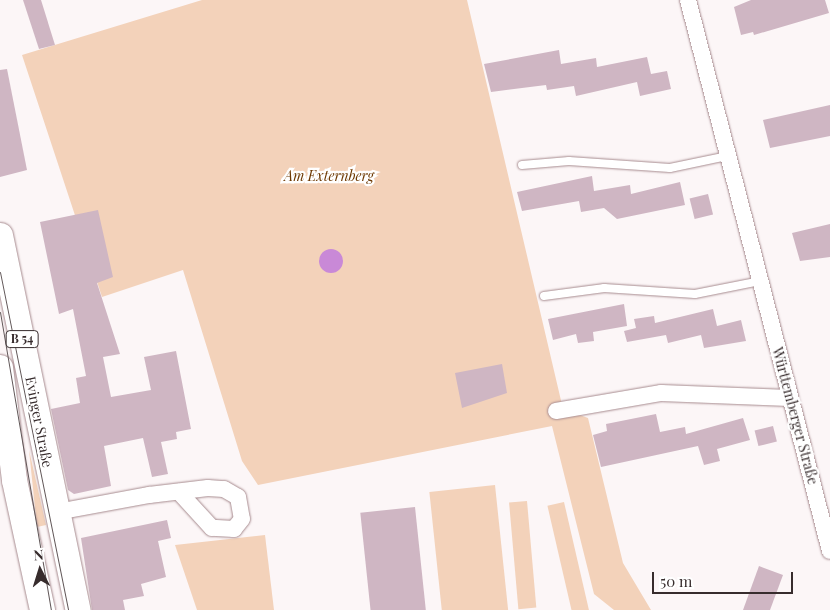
<!DOCTYPE html>
<html>
<head>
<meta charset="utf-8">
<style>
  body { margin:0 }
  #map { position:relative; width:830px; height:610px; overflow:hidden; background:#fcf6f7; font-family:"Playfair Display",serif }
  div>[style] { position:absolute }
  .green>* { inset:0; background:#f3d2ba; transform-origin:0 0 }
  .water>* { inset:0; background:#c989d7 }
  .round { border-radius:50% }
  .building>* { inset:0; background:#cfb6c3; transform-origin:0 0 }
  .roads { filter:drop-shadow(0 0 1px #a78b8f) drop-shadow(0 0 1px #a78b8f) }
  .service>* { height:8px; margin:-4px; padding:0 4px; transform-origin:4px; border-radius:4px; background:#fff }
  .minor>* { height:16px; margin:-8px; padding:0 8px; transform-origin:8px; border-radius:8px; background:#fff }
  .primary>* { height:25px; margin:-12.5px; padding:0 12.5px; transform-origin:12.5px; border-radius:12.5px; background:#fff }
  .tram>* { height:1px; margin:-0.5px; padding:0 0.5px; transform-origin:0.5px; border-radius:0.5px; background:#615758 }
  span { translate:-50% -50%; white-space:nowrap; text-align:center; line-height:1.15; -webkit-text-stroke:4.5px #fff; paint-order:stroke }
  .shield-label span { padding:1px 4px; background:#fff; border:1px solid; border-radius:4px; -webkit-text-stroke-width:0 }
  .shield-label { font-size:12px; color:#372c2d; font-weight:700 }
  .park-label { font-size:14px; color:#6d3801; font-style:italic }
  .street-label { font-size:14px; color:#372c2d }
  .north { position:absolute; left:15px; top:545px; width:50px; height:50px; -webkit-text-stroke:4px #fff; paint-order:stroke; rotate:355deg; font-size:14px; font-weight:700; line-height:20px; text-align:center; color:#372c2d }
  .north::after { content:''; display:block; margin:auto; width:18px; height:22px; background:#372c2d; clip-path:polygon(50% 0,100% 100%,50% 72%,0 100%) }
  .scale { position:absolute; left:652px; top:572px; width:141px; height:22px; box-sizing:border-box; border:2px solid #372c2d; border-top:0; padding-left:6px; font-size:15px; line-height:18px; white-space:nowrap; color:#372c2d; -webkit-text-stroke:4px #fff; paint-order:stroke }
</style>
</head>
<body>
<div id="map">
  <div class="green">
    <div style="clip-path:polygon(202px 0,467px 0,563px 409px,588px 418px,623px 563px,651px 610px,614px 610px,594px 594px,552px 426px,258px 485px,242px 461px,183px 270px,102px 297px,22px 55px)"></div>
    <div style="clip-path:polygon(29px 450px,46px 525px,37px 527px)"></div>
    <div style="left:495px;top:485px;width:126px;height:66px;rotate:84deg"></div>
    <div style="left:527px;top:501px;width:107px;height:18px;rotate:85deg"></div>
    <div style="left:564px;top:502px;width:111px;height:17px;rotate:77deg"></div>
    <div style="clip-path:polygon(265px 535px,274px 610px,197px 610px,175px 545px)"></div>
  </div>
  <div class="water">
    <div class="round" style="left:319px;top:249px;width:24px;height:24px"></div>
  </div>
  <div class="building">
    <div style="clip-path:polygon(23px 0,41px 0,55px 45px,39px 49px)"></div>
    <div style="clip-path:polygon(751px 0,825px 0,829px 13px,754px 35px,753px 32px,741px 35px,734px 7px)"></div>
    <div style="clip-path:polygon(559px 50px,561px 64px,596px 58px,597px 67px,647px 57px,651px 74px,667px 71px,671px 89px,640px 96px,637px 82px,576px 96px,574px 86px,547px 90px,546px 85px,491px 92px,484px 64px)"></div>
    <div style="clip-path:polygon(7px 69px,27px 170px,0 177px,0 70px)"></div>
    <div style="clip-path:polygon(830px 105px,830px 136px,770px 148px,763px 120px)"></div>
    <div style="clip-path:polygon(592px 176px,594px 191px,630px 185px,631px 194px,680px 182px,685px 205px,617px 219px,604px 208px,581px 212px,579px 201px,522px 211px,517px 192px)"></div>
    <div style="left:708px;top:194px;width:21px;height:19px;rotate:76deg"></div>
    <div style="clip-path:polygon(98px 210px,113px 277px,97px 283px,120px 354px,103px 357px,111px 397px,151px 390px,144px 357px,176px 351px,191px 429px,176px 432px,177px 439px,161px 442px,168px 474px,152px 477px,143px 438px,104px 446px,111px 486px,74px 494px,68px 490px,51px 409px,80px 403px,76px 378px,86px 376px,73px 309px,59px 314px,40px 222px)"></div>
    <div style="clip-path:polygon(830px 224px,830px 257px,800px 261px,792px 233px)"></div>
    <div style="clip-path:polygon(624px 304px,627px 326px,593px 332px,594px 341px,578px 343px,576px 334px,553px 340px,548px 319px)"></div>
    <div style="clip-path:polygon(713px 309px,717px 326px,741px 320px,746px 341px,704px 348px,701px 335px,668px 343px,666px 335px,627px 342px,624px 331px,636px 328px,634px 319px,654px 316px,655px 323px)"></div>
    <div style="clip-path:polygon(502px 364px,507px 393px,462px 408px,455px 373px)"></div>
    <div style="clip-path:polygon(656px 414px,660px 432px,685px 427px,686px 434px,743px 418px,750px 440px,717px 449px,720px 461px,704px 465px,698px 446px,601px 467px,593px 435px,607px 431px,606px 424px)"></div>
    <div style="left:773px;top:426px;width:16px;height:19px;rotate:76deg"></div>
    <div style="left:415px;top:507px;width:104px;height:55px;rotate:84deg"></div>
    <div style="clip-path:polygon(167px 520px,171px 538px,158px 541px,166px 577px,141px 584px,144px 596px,123px 600px,125px 610px,92px 610px,81px 538px)"></div>
    <div style="clip-path:polygon(759px 566px,783px 575px,770px 610px,743px 610px)"></div>
  </div>
  <div class="roads">
    <div class="service">
      <div style="left:522px;top:165px;width:47px;rotate:-4.9deg"></div>
      <div style="left:569px;top:161px;width:101px;rotate:4deg"></div>
      <div style="left:670px;top:168px;width:58px;rotate:-11.9deg"></div>
      <div style="left:544px;top:296px;width:61px;rotate:-7.6deg"></div>
      <div style="left:604px;top:288px;width:91px;rotate:3.8deg"></div>
      <div style="left:695px;top:294px;width:66px;rotate:-11.3deg"></div>
    </div>
    <div class="minor">
      <div style="left:688px;top:0;width:569px;rotate:75.55deg"></div>
      <div style="left:556px;top:411px;width:107px;rotate:-9.7deg"></div>
      <div style="left:661px;top:393px;width:128px;rotate:2.2deg"></div>
      <div style="left:57px;top:512px;width:94px;rotate:-10.5deg"></div>
      <div style="left:149px;top:495px;width:59px;rotate:-6.8deg"></div>
      <div style="left:208px;top:488px;width:16px;rotate:4deg"></div>
      <div style="left:224px;top:489px;width:16px;rotate:30deg"></div>
      <div style="left:238px;top:497px;width:22px;rotate:80deg"></div>
      <div style="left:242px;top:519px;width:13px;rotate:129deg"></div>
      <div style="left:234px;top:529px;width:22px;rotate:-177deg"></div>
      <div style="left:212px;top:528px;width:49px;rotate:-132.5deg"></div>
    </div>
    <div class="primary">
      <div style="left:0;top:235px;width:383px;rotate:78.3deg"></div>
      <div style="left:0;top:367px;width:114px;rotate:82.9deg"></div>
      <div style="left:14px;top:480px;width:133px;rotate:77.8deg"></div>
    </div>
  </div>
  <div class="tram">
    <div style="left:0;top:272px;width:345px;rotate:78.6deg"></div>
    <div style="left:0;top:312px;width:302px;rotate:80.3deg"></div>
  </div>
  <div class="shield-label">
    <span style="left:22px;top:339px">B 54</span>
  </div>
  <div class="park-label">
    <span style="left:329px;top:176px">Am Externberg</span>
  </div>
  <div class="street-label">
    <span style="left:795px;top:416px;rotate:75deg">Württemberger Straße</span>
    <span style="left:39px;top:422px;rotate:79deg">Evinger Straße</span>
  </div>
  <div class="north">N</div>
  <div class="scale">50 m</div>
</div>
</body>
</html>
